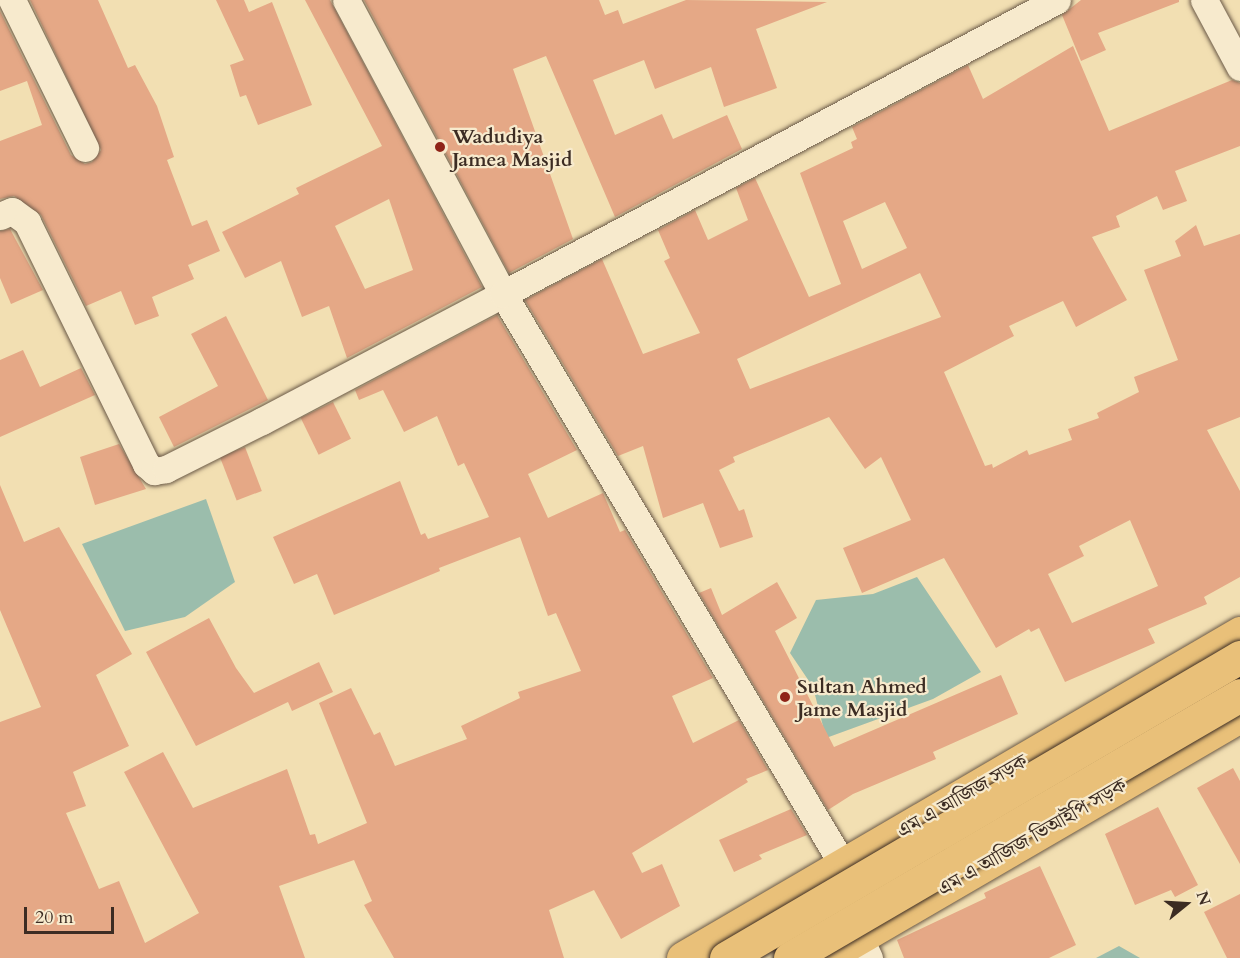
<!DOCTYPE html>
<html>
<head>
<meta charset="utf-8">
<style>
  body { margin:0 }
  #map { position:relative; width:1240px; height:958px; overflow:hidden; background:#f2dfb2; font-family:Cardo,"Noto Serif Bengali",serif }
  div>[style] { position:absolute }
  .water>* { inset:0; background:#9bbdac }
  .building>* { inset:0; background:#e5a886; transform-origin:0 0 }
  .roads { filter:drop-shadow(0 0 2px #6a5947) drop-shadow(0 0 2px #6a5947) }
  .street>* { height:27px; margin:-13.5px; padding:0 13.5px; transform-origin:13.5px; border-radius:13.5px; background:#f7eacd }
  .primary>* { height:33px; margin:-16.5px; padding:0 16.5px; transform-origin:16.5px; border-radius:16.5px; background:#e9c079 }
  .bridges { filter:drop-shadow(0 0 2px #3c2c23) drop-shadow(0 0 2px #3c2c23) }
  .highway-bridge>* { height:33px; margin:-16.5px; padding:0 16.5px; transform-origin:16.5px; border-radius:16.5px; background:#e9c079 }
  .dots>* { width:16px; height:16px; translate:-50% -50%; box-sizing:border-box; border:3px solid #f7eacd; border-radius:50% }
  span { translate:-50% -50%; white-space:nowrap; text-align:center; line-height:1.15; -webkit-text-stroke:4.5px #f7eacd; paint-order:stroke }
  .poi-label { font-size:20px; color:#3c2c23; font-weight:700 }
  .left { translate:0 -50%; text-align:left }
  .street-label { font-size:20px; color:#3c2c23 }
  .north { position:absolute; left:1156px; top:874px; width:60px; height:60px; -webkit-text-stroke:4px #f7eacd; paint-order:stroke; rotate:72deg; font-size:16px; font-weight:700; line-height:24px; text-align:center; color:#3c2c23 }
  .north::after { content:''; display:block; margin:auto; width:21px; height:27px; background:#3c2c23; clip-path:polygon(50% 0,100% 100%,50% 72%,0 100%) }
  .scale { position:absolute; left:24px; top:907px; width:90px; height:27px; box-sizing:border-box; border:3px solid #3c2c23; border-top:0; padding-left:8px; font-size:18px; line-height:21px; white-space:nowrap; color:#3c2c23; -webkit-text-stroke:4px #f7eacd; paint-order:stroke }
</style>
</head>
<body>
<div id="map">
  <div class="water">
    <div style="clip-path:polygon(206px 499px,235px 582px,185px 617px,125px 631px,82px 544px)"></div>
    <div style="clip-path:polygon(917px 577px,981px 672px,933px 699px,826px 738px,813px 687px,790px 653px,816px 600px,873px 594px)"></div>
    <div style="clip-path:polygon(1119px 946px,1140px 958px,1096px 958px)"></div>
  </div>
  <div class="building">
    <div style="clip-path:polygon(30px 0,98px 0,128px 68px,135px 65px,157px 106px,174px 157px,167px 160px,192px 226px,207px 220px,220px 251px,188px 265px,194px 279px,152px 297px,159px 316px,135px 325px,121px 291px,86px 306px,41px 215px,14px 196px,0 199px,0 141px,42px 125px,27px 81px,0 91px,0 11px,71px 155px,85px 164px,92px 162px,101px 150px)"></div>
    <div style="clip-path:polygon(216px 0,244px 0,249px 12px,272px 2px,312px 105px,258px 125px,246px 95px,240px 97px,230px 65px,244px 60px)"></div>
    <div style="clip-path:polygon(evenodd,305px 0,330px 0,482px 287px,347px 358px,329px 306px,302px 317px,281px 261px,245px 278px,222px 232px,299px 194px,296px 188px,382px 146px,305px 0,389px 199px,413px 270px,365px 289px,335px 226px,389px 199px)"></div>
    <div style="clip-path:polygon(364px 0,599px 0,605px 15px,618px 10px,623px 24px,686px 0,827px 2px,756px 29px,777px 88px,724px 107px,711px 67px,655px 89px,644px 60px,593px 80px,615px 135px,662px 114px,673px 139px,727px 115px,742px 149px,615px 217px,546px 56px,513px 69px,573px 239px,509px 273px)"></div>
    <div style="clip-path:polygon(1081px 0,1179px 0,1179px 2px,1098px 33px,1106px 50px,1081px 61px,1062px 15px)"></div>
    <div style="clip-path:polygon(evenodd,1073px 46px,1109px 131px,1232px 80px,1240px 83px,1240px 146px,1175px 171px,1187px 201px,1163px 210px,1157px 196px,1116px 216px,1120px 227px,1092px 237px,1127px 300px,1076px 327px,1063px 301px,1009px 326px,1014px 336px,944px 372px,985px 466px,992px 464px,993px 468px,1027px 450px,1029px 455px,1072px 440px,1068px 429px,1099px 418px,1097px 413px,1139px 392px,1134px 377px,1178px 360px,1144px 270px,1181px 256px,1175px 241px,1196px 225px,1204px 246px,1240px 234px,1240px 417px,1207px 430px,1240px 491px,1240px 577px,1204px 597px,1207px 604px,1148px 629px,1155px 643px,1065px 682px,1039px 628px,1031px 632px,1029px 629px,996px 648px,944px 558px,862px 593px,843px 548px,911px 520px,881px 457px,865px 469px,829px 417px,733px 457px,735px 462px,719px 470px,739px 511px,744px 509px,753px 537px,720px 548px,703px 503px,663px 518px,643px 446px,618px 456px,525px 300px,602px 259px,643px 354px,700px 333px,664px 261px,670px 258px,658px 230px,695px 210px,708px 240px,748px 220px,736px 188px,755px 178px,809px 297px,841px 284px,800px 173px,853px 148px,851px 142px,857px 139px,852px 127px,968px 65px,983px 99px,1073px 46px,885px 202px,907px 248px,862px 269px,843px 221px,885px 202px,1073px 46px,920px 273px,941px 317px,750px 389px,737px 359px,920px 273px,1073px 46px,1130px 520px,1158px 586px,1072px 623px,1048px 574px,1084px 556px,1079px 546px,1130px 520px)"></div>
    <div style="clip-path:polygon(10px 229px,43px 290px,11px 304px,0 278px,0 231px)"></div>
    <div style="clip-path:polygon(497px 315px,577px 450px,528px 474px,548px 518px,603px 493px,620px 532px,625px 530px,713px 678px,672px 696px,693px 743px,739px 720px,768px 770px,746px 779px,748px 782px,632px 853px,642px 873px,662px 864px,680px 906px,621px 939px,594px 890px,549px 910px,564px 958px,394px 958px,364px 905px,372px 901px,354px 860px,279px 886px,305px 958px,0 958px,0 722px,41px 707px,0 610px,0 485px,24px 542px,59px 527px,132px 654px,96px 675px,129px 746px,73px 772px,86px 806px,66px 813px,99px 889px,119px 881px,145px 943px,199px 913px,124px 772px,163px 752px,193px 808px,287px 769px,310px 835px,315px 834px,318px 844px,367px 823px,319px 703px,351px 688px,374px 735px,380px 732px,395px 766px,467px 739px,461px 726px,520px 698px,518px 692px,581px 671px,556px 613px,548px 616px,520px 537px,439px 568px,440px 571px,334px 615px,317px 574px,294px 584px,273px 537px,400px 481px,421px 535px,425px 533px,428px 539px,489px 517px,464px 463px,458px 466px,437px 416px,404px 432px,383px 390px,359px 400px,355px 390px)"></div>
    <div style="clip-path:polygon(226px 316px,268px 400px,174px 447px,159px 417px,218px 386px,191px 334px)"></div>
    <div style="clip-path:polygon(23px 350px,40px 387px,81px 368px,95px 395px,0 437px,0 360px)"></div>
    <div style="left:333px;top:402px;width:41px;height:36px;rotate:64deg"></div>
    <div style="clip-path:polygon(119px 444px,146px 489px,95px 505px,80px 457px)"></div>
    <div style="left:245px;top:447px;width:47px;height:27px;rotate:69deg"></div>
    <div style="clip-path:polygon(777px 582px,797px 618px,775px 631px,834px 747px,1001px 675px,1018px 714px,933px 752px,936px 759px,853px 794px,828px 810px,699px 593px,711px 588px,722px 615px)"></div>
    <div style="clip-path:polygon(209px 618px,236px 668px,254px 693px,319px 662px,333px 692px,292px 711px,288px 702px,196px 746px,146px 652px)"></div>
    <div style="clip-path:polygon(1233px 768px,1240px 781px,1240px 864px,1197px 788px)"></div>
    <div style="clip-path:polygon(1158px 807px,1198px 885px,1175px 897px,1171px 890px,1135px 905px,1105px 834px)"></div>
    <div style="clip-path:polygon(791px 809px,807px 835px,759px 855px,762px 859px,734px 872px,719px 840px)"></div>
    <div style="clip-path:polygon(1040px 866px,1076px 945px,1049px 958px,904px 958px,897px 940px,986px 898px,984px 893px)"></div>
    <div style="clip-path:polygon(1240px 894px,1240px 958px,1227px 958px,1204px 912px)"></div>
  </div>
  <div class="roads">
    <div class="street">
      <div style="left:12px;top:0;width:165px;rotate:63.7deg"></div>
      <div style="left:1204px;top:0;width:76px;rotate:61.8deg"></div>
      <div style="left:0;top:216px;width:13px;rotate:-23deg"></div>
      <div style="left:12px;top:211px;width:19px;rotate:36deg"></div>
      <div style="left:27px;top:222px;width:270px;rotate:63.8deg"></div>
      <div style="left:146px;top:464px;width:11px;rotate:41deg"></div>
      <div style="left:154px;top:471px;width:12px;rotate:-9deg"></div>
      <div style="left:166px;top:469px;width:107px;rotate:-26.6deg"></div>
      <div style="left:262px;top:421px;width:272px;rotate:-27.8deg"></div>
      <div style="left:503px;top:294px;width:333px;rotate:-118.1deg"></div>
      <div style="left:869px;top:958px;width:23px;rotate:-115deg"></div>
      <div style="left:859px;top:937px;width:74px;rotate:-102.5deg"></div>
      <div style="left:843px;top:865px;width:665px;rotate:-120.77deg"></div>
      <div style="left:503px;top:294px;width:627px;rotate:-27.95deg"></div>
    </div>
    <div class="primary">
      <div style="left:683px;top:958px;width:645px;rotate:-30.26deg"></div>
      <div style="left:824px;top:958px;width:481px;rotate:-30.2deg"></div>
    </div>
  </div>
  <div class="bridges">
    <div class="highway-bridge">
      <div style="left:726px;top:958px;width:596px;rotate:-30.35deg"></div>
      <div style="left:790px;top:958px;width:521px;rotate:-30.3deg"></div>
    </div>
  </div>
  <div class="dots">
    <div style="left:440px;top:147px;background:#8f2418"></div>
    <div style="left:785px;top:697px;background:#8f2418"></div>
  </div>
  <div class="poi-label">
    <span class="left" style="left:452px;top:148px">Wadudiya<br>Jamea Masjid</span>
    <span class="left" style="left:797px;top:698px">Sultan Ahmed<br>Jame Masjid</span>
  </div>
  <div class="street-label">
    <span style="left:962px;top:796px;rotate:-30deg">এম এ আজিজ সড়ক</span>
    <span style="left:1032px;top:837px;rotate:-30deg">এম এ আজিজ ভিআইপি সড়ক</span>
  </div>
  <div class="north">N</div>
  <div class="scale">20 m</div>
</div>
</body>
</html>
